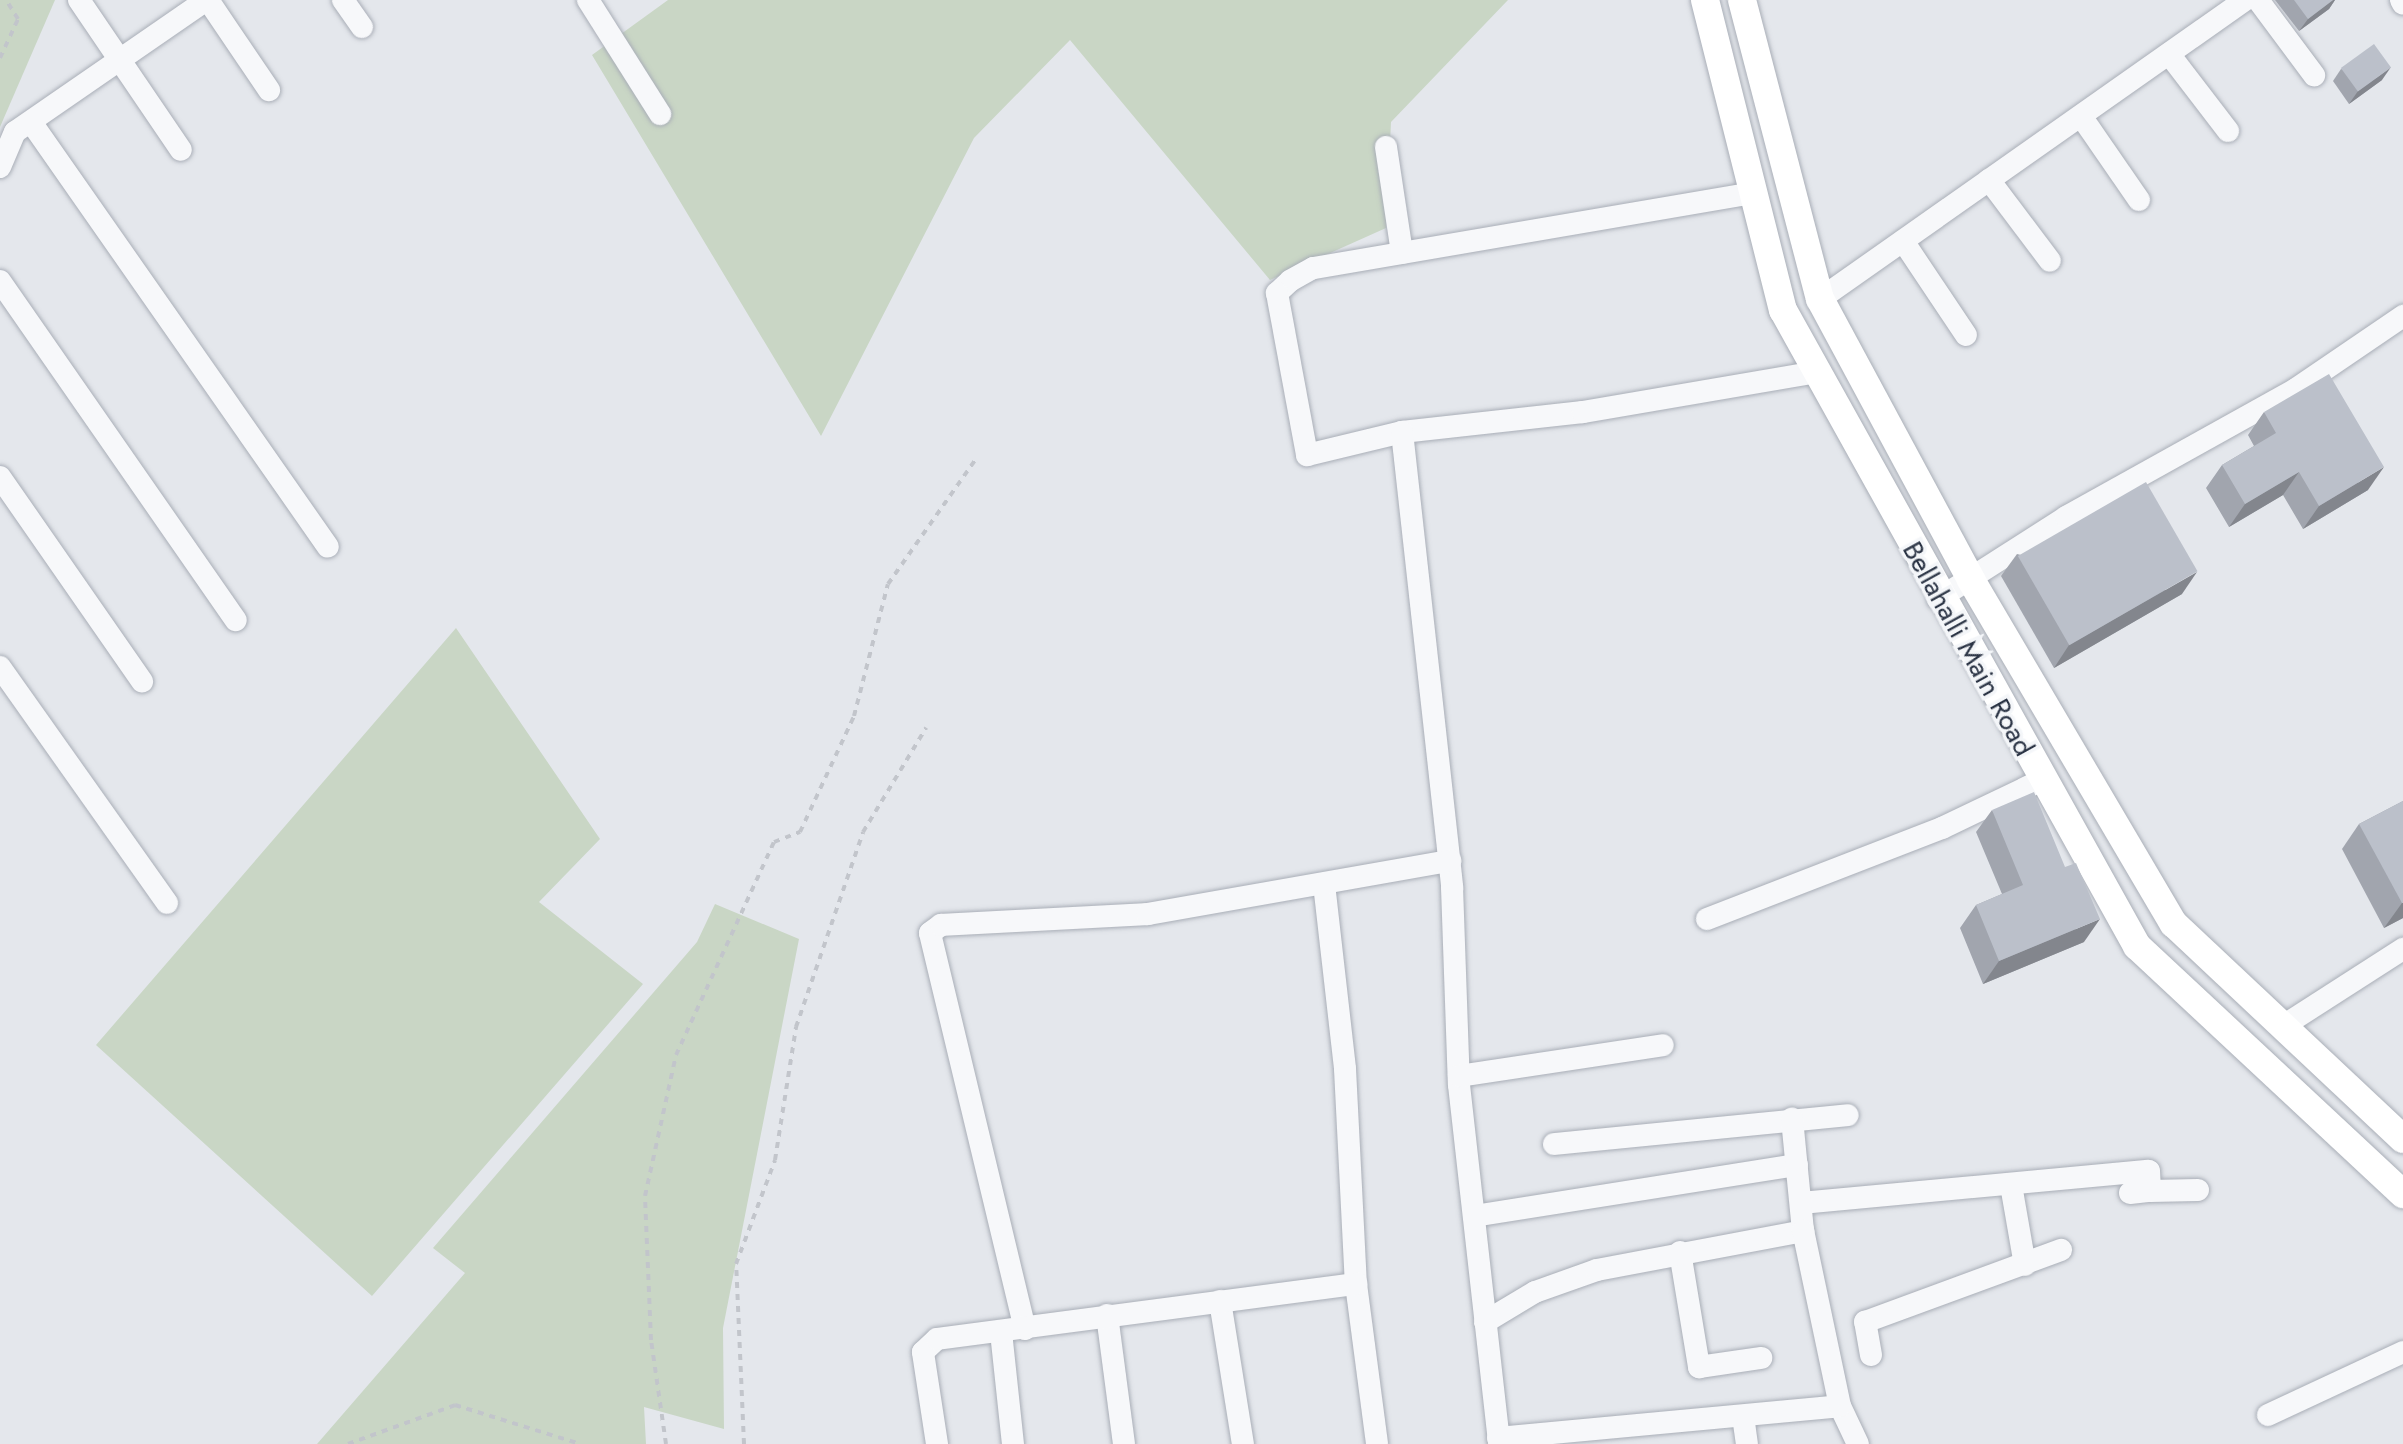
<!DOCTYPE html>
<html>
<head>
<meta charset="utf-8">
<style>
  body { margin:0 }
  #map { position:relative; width:2403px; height:1444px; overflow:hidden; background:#e4e7ec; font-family:Jost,sans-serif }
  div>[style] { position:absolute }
  .green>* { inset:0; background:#c9d6c5 }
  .path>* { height:4px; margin-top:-2px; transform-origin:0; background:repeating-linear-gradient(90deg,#c2c5cb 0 6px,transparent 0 12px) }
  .roads { filter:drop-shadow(0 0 2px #a9aeb7) drop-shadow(0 0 2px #a9aeb7) }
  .minor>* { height:22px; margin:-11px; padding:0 11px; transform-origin:11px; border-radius:11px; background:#f7f8fa }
  .major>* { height:28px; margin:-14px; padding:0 14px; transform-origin:14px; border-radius:14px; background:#fff }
  .wall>* { inset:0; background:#a1a5ae }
  .shaded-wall>* { inset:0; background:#83868d }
  .building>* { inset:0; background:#bbc0ca; transform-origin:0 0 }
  span { translate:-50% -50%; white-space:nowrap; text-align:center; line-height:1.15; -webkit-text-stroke:7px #f4f6f9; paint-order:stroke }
  .street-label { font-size:28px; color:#2b3445 }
</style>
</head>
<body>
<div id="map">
  <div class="green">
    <div style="clip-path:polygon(0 0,55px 0,0 127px)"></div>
    <div style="clip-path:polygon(668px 0,1508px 0,1391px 122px,1386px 228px,1270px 280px,1070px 40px,974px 138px,821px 436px,592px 55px)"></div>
    <div style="clip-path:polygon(456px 628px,600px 839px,539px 902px,643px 984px,372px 1296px,96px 1045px)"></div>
    <div style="clip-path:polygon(715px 904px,799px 939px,723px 1328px,724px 1429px,644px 1407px,646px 1444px,317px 1444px,465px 1273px,433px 1248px,697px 942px)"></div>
  </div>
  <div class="path">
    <div style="left:0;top:58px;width:43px;rotate:-65.2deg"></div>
    <div style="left:18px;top:19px;width:22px;rotate:-122deg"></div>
    <div style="left:348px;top:1444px;width:114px;rotate:-20deg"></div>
    <div style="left:455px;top:1405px;width:131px;rotate:17.3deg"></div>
    <div style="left:666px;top:1444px;width:105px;rotate:-98.2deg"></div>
    <div style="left:651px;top:1340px;width:144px;rotate:-92.4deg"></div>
    <div style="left:645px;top:1196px;width:144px;rotate:-77.6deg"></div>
    <div style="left:676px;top:1055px;width:234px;rotate:-65.3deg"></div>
    <div style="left:774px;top:842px;width:28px;rotate:-21deg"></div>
    <div style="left:800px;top:832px;width:128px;rotate:-65deg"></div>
    <div style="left:854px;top:716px;width:136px;rotate:-75.6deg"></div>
    <div style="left:888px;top:584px;width:153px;rotate:-54.9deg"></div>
    <div style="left:744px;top:1444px;width:180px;rotate:-92.5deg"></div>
    <div style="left:736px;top:1264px;width:111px;rotate:-69.4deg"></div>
    <div style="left:775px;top:1160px;width:135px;rotate:-81deg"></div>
    <div style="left:796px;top:1027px;width:206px;rotate:-71deg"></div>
    <div style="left:863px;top:832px;width:122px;rotate:-58.8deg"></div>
  </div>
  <div class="roads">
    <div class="minor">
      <div style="left:79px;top:0;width:181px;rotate:55.8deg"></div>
      <div style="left:208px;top:0;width:109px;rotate:55.9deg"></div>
      <div style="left:343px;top:0;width:33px;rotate:55deg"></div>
      <div style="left:588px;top:0;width:135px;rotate:57.7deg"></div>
      <div style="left:2258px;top:0;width:94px;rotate:53.3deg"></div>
      <div style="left:2401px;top:0;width:4px;rotate:63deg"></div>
      <div style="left:2169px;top:54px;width:97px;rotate:52.5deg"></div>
      <div style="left:2081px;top:116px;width:102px;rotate:55.4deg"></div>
      <div style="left:31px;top:122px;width:518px;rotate:55.05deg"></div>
      <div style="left:1386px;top:147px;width:107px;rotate:81.4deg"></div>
      <div style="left:0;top:167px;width:38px;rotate:-67deg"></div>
      <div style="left:15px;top:132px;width:232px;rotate:-34.6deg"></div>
      <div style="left:1989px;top:180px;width:101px;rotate:53deg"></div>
      <div style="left:1753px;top:193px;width:446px;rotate:170.3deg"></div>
      <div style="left:1313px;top:268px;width:26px;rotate:151deg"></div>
      <div style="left:1290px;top:281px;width:18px;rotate:137deg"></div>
      <div style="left:1277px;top:293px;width:165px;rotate:79.5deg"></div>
      <div style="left:1307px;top:455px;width:98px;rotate:-13.6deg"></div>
      <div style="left:1402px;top:432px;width:182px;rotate:-6.3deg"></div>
      <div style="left:1583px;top:412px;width:236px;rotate:-9.7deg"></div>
      <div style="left:1903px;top:241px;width:113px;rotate:56.2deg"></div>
      <div style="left:0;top:281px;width:413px;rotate:55.2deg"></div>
      <div style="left:1820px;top:299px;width:520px;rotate:-35.13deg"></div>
      <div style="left:1402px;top:432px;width:458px;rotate:83.7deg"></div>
      <div style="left:1452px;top:887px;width:198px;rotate:88deg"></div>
      <div style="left:1459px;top:1085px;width:361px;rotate:83.6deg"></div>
      <div style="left:0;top:477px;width:249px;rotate:55.2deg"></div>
      <div style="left:1938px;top:599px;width:152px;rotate:-32.6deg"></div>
      <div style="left:2066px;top:517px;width:263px;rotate:-29.1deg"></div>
      <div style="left:2296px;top:389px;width:130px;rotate:-34.3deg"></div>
      <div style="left:0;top:667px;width:289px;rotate:54.7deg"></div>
      <div style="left:1324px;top:884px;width:186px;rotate:83.5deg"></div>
      <div style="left:1345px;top:1069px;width:215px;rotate:87.1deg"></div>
      <div style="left:1356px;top:1284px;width:161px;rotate:82.5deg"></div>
      <div style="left:1707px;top:919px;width:252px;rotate:-21.2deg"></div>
      <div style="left:1942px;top:828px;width:111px;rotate:-25.6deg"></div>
      <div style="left:2283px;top:1026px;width:143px;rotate:-32.7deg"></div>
      <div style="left:1459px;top:1076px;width:206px;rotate:-8.6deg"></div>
      <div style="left:1554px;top:1144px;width:295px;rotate:-5.6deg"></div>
      <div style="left:2011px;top:1185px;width:81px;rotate:80.1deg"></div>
      <div style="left:2130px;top:1193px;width:20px;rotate:-6deg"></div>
      <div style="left:1801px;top:1203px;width:349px;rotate:-5.3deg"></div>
      <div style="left:2149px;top:1171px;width:20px;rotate:87deg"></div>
      <div style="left:2150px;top:1191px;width:48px;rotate:-1.2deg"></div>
      <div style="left:1474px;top:1216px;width:327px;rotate:-9deg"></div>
      <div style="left:1680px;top:1252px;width:117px;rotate:80.6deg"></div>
      <div style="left:1699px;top:1367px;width:63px;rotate:-8.3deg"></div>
      <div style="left:1220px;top:1301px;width:145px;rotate:80.9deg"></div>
      <div style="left:1107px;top:1315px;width:130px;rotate:82.5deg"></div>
      <div style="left:1485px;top:1322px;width:58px;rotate:-31deg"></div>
      <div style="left:1535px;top:1292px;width:66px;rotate:-19.5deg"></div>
      <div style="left:1597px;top:1270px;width:210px;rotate:-10.7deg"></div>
      <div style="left:1803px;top:1231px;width:113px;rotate:-95.6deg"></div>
      <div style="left:1025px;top:1329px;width:407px;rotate:-103.5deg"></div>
      <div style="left:930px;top:933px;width:14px;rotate:-36deg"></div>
      <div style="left:941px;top:925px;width:207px;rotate:-3deg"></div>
      <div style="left:1148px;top:914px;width:307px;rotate:-10deg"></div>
      <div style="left:1001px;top:1332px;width:113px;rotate:83.9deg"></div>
      <div style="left:1871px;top:1355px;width:34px;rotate:-100deg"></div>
      <div style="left:1865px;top:1322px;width:209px;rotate:-20.2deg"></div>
      <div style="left:1840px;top:1406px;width:42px;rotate:64.7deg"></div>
      <div style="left:2268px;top:1415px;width:149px;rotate:-25deg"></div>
      <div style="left:1743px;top:1416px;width:28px;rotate:82deg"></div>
      <div style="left:1498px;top:1438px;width:343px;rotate:-5.3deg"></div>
      <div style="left:1840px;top:1406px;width:179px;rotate:-101.9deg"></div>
      <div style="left:937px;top:1444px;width:93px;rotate:-98.7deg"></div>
      <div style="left:923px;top:1352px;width:19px;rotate:-43deg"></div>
      <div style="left:937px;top:1339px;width:423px;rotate:-7.5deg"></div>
    </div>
    <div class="major">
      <div style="left:1705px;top:0;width:320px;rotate:75.9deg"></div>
      <div style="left:1783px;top:310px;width:728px;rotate:60.9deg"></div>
      <div style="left:2137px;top:946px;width:364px;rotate:43deg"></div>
      <div style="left:1742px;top:0;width:309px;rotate:75.4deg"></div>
      <div style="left:1820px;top:299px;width:319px;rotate:61.7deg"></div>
      <div style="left:1971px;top:580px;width:399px;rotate:59.5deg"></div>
      <div style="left:2174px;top:924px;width:314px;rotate:43.2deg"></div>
    </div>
  </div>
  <div class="wall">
    <div style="clip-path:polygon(2275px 0,2335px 0,2329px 9px,2299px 31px)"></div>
    <div style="clip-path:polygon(2341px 69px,2382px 80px,2349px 104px,2333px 81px)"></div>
    <div style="clip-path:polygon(2264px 412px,2368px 490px,2303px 529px,2283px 495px,2229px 527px,2206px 488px,2222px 465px,2254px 446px,2248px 435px)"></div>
    <div style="clip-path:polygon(2017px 554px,2182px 594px,2054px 668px,2001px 576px)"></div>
    <div style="clip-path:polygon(2403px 801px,2403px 918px,2384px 928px,2342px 849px,2359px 824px)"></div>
    <div style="clip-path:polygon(1992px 810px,2084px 942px,1983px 984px,1960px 928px,1976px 905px,2002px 894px,1976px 832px)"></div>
  </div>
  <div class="shaded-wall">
    <div style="clip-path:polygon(2333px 0,2335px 0,2329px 9px,2299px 31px,2308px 19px)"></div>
    <div style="clip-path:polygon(2391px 67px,2382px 80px,2349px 104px,2358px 91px)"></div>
    <div style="clip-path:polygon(2384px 467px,2368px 490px,2303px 529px,2319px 506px)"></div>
    <div style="clip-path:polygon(2299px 472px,2283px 495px,2229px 527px,2245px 504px)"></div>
    <div style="clip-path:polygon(2197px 572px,2182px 594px,2054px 668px,2069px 645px)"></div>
    <div style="clip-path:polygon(2402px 903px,2403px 903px,2403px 918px,2384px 928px)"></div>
    <div style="clip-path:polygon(2100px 919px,2084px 942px,1983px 984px,1999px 961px)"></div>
  </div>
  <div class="building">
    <div style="clip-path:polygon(2294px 0,2333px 0,2308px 19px)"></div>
    <div style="left:2374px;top:44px;width:29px;height:41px;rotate:54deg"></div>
    <div style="clip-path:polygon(2329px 374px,2384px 467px,2319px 506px,2299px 472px,2245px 504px,2222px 465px,2276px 433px,2264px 412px)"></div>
    <div style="left:2146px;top:482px;width:103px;height:148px;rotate:60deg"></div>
    <div style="clip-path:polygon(2034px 792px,2065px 867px,2076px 863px,2100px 919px,1999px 961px,1976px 905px,2023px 885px,1992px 810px)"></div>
    <div style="clip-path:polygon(2403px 801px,2403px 903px,2402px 903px,2359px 824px)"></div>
  </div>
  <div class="street-label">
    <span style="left:1968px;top:649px;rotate:61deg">Bellahalli Main Road</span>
  </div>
</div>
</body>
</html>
